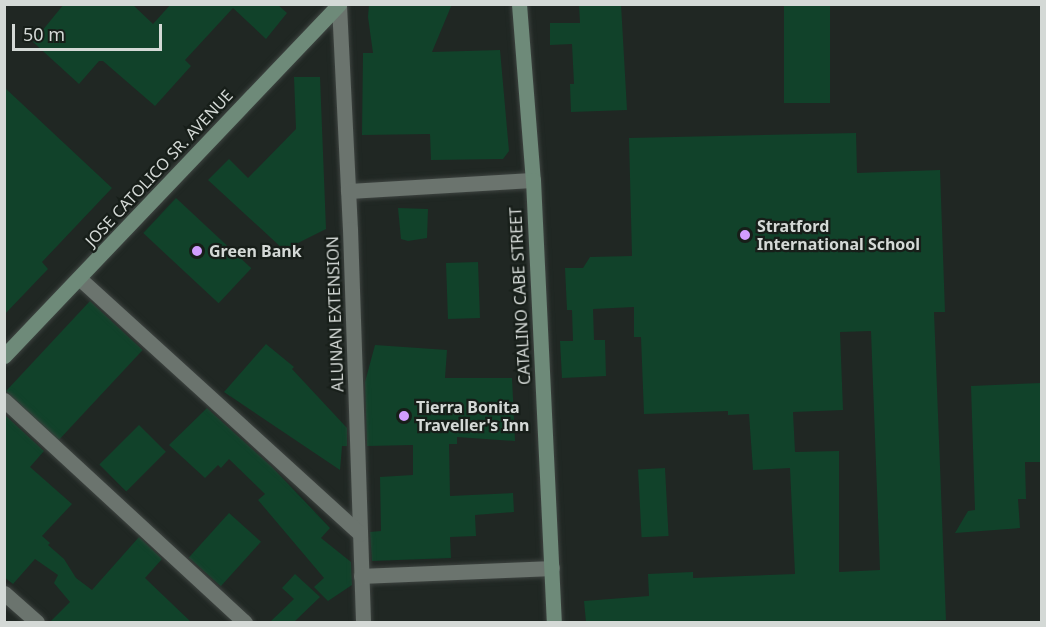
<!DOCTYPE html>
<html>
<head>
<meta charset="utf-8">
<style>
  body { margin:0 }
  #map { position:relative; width:1046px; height:627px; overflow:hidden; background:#202723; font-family:"Noto Sans",sans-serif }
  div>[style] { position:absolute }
  .building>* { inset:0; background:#11422a; transform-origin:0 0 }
  .roads { filter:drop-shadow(0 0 2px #3e4441) drop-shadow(0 0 2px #3e4441) }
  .street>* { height:15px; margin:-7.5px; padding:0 7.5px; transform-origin:7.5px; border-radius:7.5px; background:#6b746e }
  .secondary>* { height:15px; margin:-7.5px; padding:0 7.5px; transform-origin:7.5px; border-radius:7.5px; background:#6e8a79 }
  .dots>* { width:16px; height:16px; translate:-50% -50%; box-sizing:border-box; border:3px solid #171e19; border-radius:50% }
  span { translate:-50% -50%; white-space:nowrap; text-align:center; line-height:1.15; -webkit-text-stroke:4.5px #171e19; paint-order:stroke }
  .street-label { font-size:16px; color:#d4d9d6 }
  .poi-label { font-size:16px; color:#d4d9d6; font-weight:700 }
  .left { translate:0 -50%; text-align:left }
  .frame { position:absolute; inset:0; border:6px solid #d4d9d6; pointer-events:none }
  .scale { position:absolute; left:12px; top:24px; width:150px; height:27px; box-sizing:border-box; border:3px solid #d4d9d6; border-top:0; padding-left:8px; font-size:18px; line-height:21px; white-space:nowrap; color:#d4d9d6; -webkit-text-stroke:4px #171e19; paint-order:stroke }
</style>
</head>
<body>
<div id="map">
  <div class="building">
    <div style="clip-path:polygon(64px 4px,132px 4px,153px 24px,171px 4px,277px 4px,287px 13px,266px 39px,233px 8px,185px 60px,191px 66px,155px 106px,103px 61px,99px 61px,79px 84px,33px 42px)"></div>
    <div style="clip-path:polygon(369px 4px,452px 4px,432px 52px,500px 50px,509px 151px,503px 159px,431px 160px,430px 134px,362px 135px,363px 53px,373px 53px,368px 17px)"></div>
    <div style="clip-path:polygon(579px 4px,621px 4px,627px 110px,571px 112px,570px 84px,574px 84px,572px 44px,550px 45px,550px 23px,580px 23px)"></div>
    <div style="left:784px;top:4px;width:46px;height:99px"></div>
    <div style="clip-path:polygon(294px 77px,320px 77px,326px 229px,284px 250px,208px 180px,229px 159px,248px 178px,296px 129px)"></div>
    <div style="clip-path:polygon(4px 87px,112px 188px,42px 262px,48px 269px,4px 315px)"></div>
    <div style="clip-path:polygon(evenodd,856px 133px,857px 173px,940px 170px,945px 312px,934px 312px,946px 620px,884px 622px,586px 622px,584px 601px,649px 596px,648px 574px,693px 572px,693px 578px,795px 574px,790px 468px,753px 470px,749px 414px,728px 415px,728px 411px,644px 414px,641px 337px,634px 337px,634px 307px,593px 309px,594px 340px,605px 340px,606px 376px,562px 378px,560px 341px,573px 341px,572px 310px,567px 310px,565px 268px,583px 268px,590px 257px,632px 256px,629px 138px,856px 133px,871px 331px,880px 570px,839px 572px,839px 451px,795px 452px,793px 412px,843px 410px,840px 332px,871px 331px)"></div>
    <div style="left:176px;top:198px;width:103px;height:48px;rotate:43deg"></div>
    <div style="clip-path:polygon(398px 208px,428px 209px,427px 238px,408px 241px,401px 239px)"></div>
    <div style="left:478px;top:262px;width:56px;height:32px;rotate:88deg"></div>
    <div style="left:90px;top:301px;width:72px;height:123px;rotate:43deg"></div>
    <div style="clip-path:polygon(266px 344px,294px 367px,292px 369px,347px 428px,347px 446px,342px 446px,340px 470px,224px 392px)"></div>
    <div style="clip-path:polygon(375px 345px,447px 350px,445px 378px,512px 378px,515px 441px,457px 437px,457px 444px,449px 444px,450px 496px,513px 493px,514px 512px,475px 515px,476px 536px,450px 537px,451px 558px,372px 561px,370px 532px,381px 531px,380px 477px,413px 475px,413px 445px,367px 446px,365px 382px)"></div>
    <div style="clip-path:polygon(1041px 383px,1041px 462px,1025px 462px,1026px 499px,1018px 499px,1020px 528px,955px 533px,968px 511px,975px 510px,971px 386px)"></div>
    <div style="clip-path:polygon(207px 408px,272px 467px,330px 528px,321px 538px,351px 562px,352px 585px,328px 601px,314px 587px,324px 578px,258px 500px,265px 494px,229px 459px,221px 468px,218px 465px,205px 478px,169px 445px)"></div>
    <div style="clip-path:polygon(4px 414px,44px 451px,30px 467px,72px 504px,42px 536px,50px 543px,48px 545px,64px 559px,76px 578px,92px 590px,139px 537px,162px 559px,145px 578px,191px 622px,50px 622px,70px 602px,54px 583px,58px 575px,35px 559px,13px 584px,4px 577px)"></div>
    <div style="left:139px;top:425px;width:38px;height:56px;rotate:45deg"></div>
    <div style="left:665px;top:468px;width:68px;height:27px;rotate:87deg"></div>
    <div style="left:229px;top:513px;width:43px;height:60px;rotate:42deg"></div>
    <div style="clip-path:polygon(295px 574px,320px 597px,294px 622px,270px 622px,294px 599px,282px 588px)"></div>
  </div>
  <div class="roads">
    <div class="street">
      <div style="left:339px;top:5px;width:224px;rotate:87.2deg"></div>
      <div style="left:350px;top:229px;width:393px;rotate:88.1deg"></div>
      <div style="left:348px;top:191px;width:185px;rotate:-3.4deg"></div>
      <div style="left:79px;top:278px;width:380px;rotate:42.3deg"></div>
      <div style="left:4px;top:400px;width:328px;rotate:42.7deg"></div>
      <div style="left:361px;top:576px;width:191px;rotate:-2.4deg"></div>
      <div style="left:4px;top:593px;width:44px;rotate:41.3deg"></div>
    </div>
    <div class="secondary">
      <div style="left:519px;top:4px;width:177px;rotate:85.5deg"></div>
      <div style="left:533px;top:180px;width:442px;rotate:87.3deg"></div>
      <div style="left:4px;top:356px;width:486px;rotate:-46.4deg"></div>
    </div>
  </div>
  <div class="dots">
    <div style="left:745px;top:235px;background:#d19dfe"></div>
    <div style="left:197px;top:251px;background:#d19dfe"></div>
    <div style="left:404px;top:416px;background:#d19dfe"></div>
  </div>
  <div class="street-label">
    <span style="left:159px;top:168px;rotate:-47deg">JOSE CATOLICO SR. AVENUE</span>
    <span style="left:520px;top:296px;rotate:-93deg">CATALINO CABE STREET</span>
    <span style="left:335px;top:314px;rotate:-92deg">ALUNAN EXTENSION</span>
  </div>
  <div class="poi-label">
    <span class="left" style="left:757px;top:235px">Stratford<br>International School</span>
    <span class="left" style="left:209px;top:251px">Green Bank</span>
    <span class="left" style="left:416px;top:416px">Tierra Bonita<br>Traveller's Inn</span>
  </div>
  <div class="frame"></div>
  <div class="scale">50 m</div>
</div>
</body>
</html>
